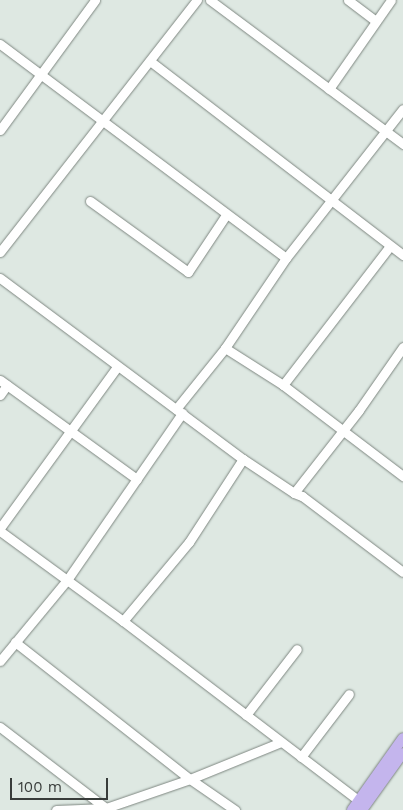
<!DOCTYPE html>
<html>
<head>
<meta charset="utf-8">
<style>
  body { margin:0 }
  #map { position:relative; width:403px; height:810px; overflow:hidden; background:#dee8e2; font-family:"Work Sans",sans-serif }
  div>[style] { position:absolute }
  .roads { filter:drop-shadow(0 0 1px #7e8781) drop-shadow(0 0 1px #7e8781) }
  .minor>* { height:9px; margin:-4.5px; padding:0 4.5px; transform-origin:4.5px; border-radius:4.5px; background:#fff }
  .major>* { height:10px; margin:-5px; padding:0 5px; transform-origin:5px; border-radius:5px; background:#c4b5ed }
  span { translate:-50% -50%; white-space:nowrap; text-align:center; line-height:1.15; -webkit-text-stroke:4.5px #dee8e2; paint-order:stroke }
  .scale { position:absolute; left:10px; top:778px; width:98px; height:22px; box-sizing:border-box; border:2px solid #383c3a; border-top:0; padding-left:6px; font-size:15px; line-height:18px; white-space:nowrap; color:#383c3a; -webkit-text-stroke:4px #dee8e2; paint-order:stroke }
</style>
</head>
<body>
<div id="map">
  <div class="roads">
    <div class="minor">
      <div style="left:210px;top:0;width:241px;rotate:36.7deg"></div>
      <div style="left:348px;top:0;width:35px;rotate:37deg"></div>
      <div style="left:0;top:44px;width:357px;rotate:36.8deg"></div>
      <div style="left:150px;top:61px;width:319px;rotate:37.5deg"></div>
      <div style="left:329px;top:89px;width:108px;rotate:-55.1deg"></div>
      <div style="left:0;top:130px;width:161px;rotate:-53.8deg"></div>
      <div style="left:90px;top:201px;width:121px;rotate:35.9deg"></div>
      <div style="left:188px;top:272px;width:69px;rotate:-56.3deg"></div>
      <div style="left:0;top:252px;width:320px;rotate:-52deg"></div>
      <div style="left:0;top:278px;width:303px;rotate:36.7deg"></div>
      <div style="left:243px;top:459px;width:61px;rotate:33.7deg"></div>
      <div style="left:294px;top:493px;width:9px;rotate:21deg"></div>
      <div style="left:302px;top:496px;width:126px;rotate:37deg"></div>
      <div style="left:225px;top:348px;width:69px;rotate:32.5deg"></div>
      <div style="left:283px;top:385px;width:151px;rotate:37.2deg"></div>
      <div style="left:0;top:380px;width:169px;rotate:35.9deg"></div>
      <div style="left:283px;top:385px;width:175px;rotate:-52.4deg"></div>
      <div style="left:0;top:395px;width:12px;rotate:-55deg"></div>
      <div style="left:176px;top:409px;width:78px;rotate:-51.2deg"></div>
      <div style="left:225px;top:348px;width:109px;rotate:-55.9deg"></div>
      <div style="left:286px;top:258px;width:189px;rotate:-51.9deg"></div>
      <div style="left:294px;top:493px;width:105px;rotate:-51.9deg"></div>
      <div style="left:359px;top:410px;width:77px;rotate:-55.1deg"></div>
      <div style="left:0;top:528px;width:199px;rotate:-54deg"></div>
      <div style="left:0;top:531px;width:152px;rotate:36.2deg"></div>
      <div style="left:123px;top:621px;width:302px;rotate:37.3deg"></div>
      <div style="left:123px;top:621px;width:103px;rotate:-50.1deg"></div>
      <div style="left:189px;top:542px;width:99px;rotate:-57deg"></div>
      <div style="left:15px;top:642px;width:222px;rotate:38.1deg"></div>
      <div style="left:190px;top:779px;width:55px;rotate:34.6deg"></div>
      <div style="left:0;top:661px;width:105px;rotate:-50.4deg"></div>
      <div style="left:67px;top:580px;width:203px;rotate:-55.4deg"></div>
      <div style="left:246px;top:715px;width:83px;rotate:-52.3deg"></div>
      <div style="left:0;top:727px;width:135px;rotate:37.5deg"></div>
      <div style="left:301px;top:757px;width:79px;rotate:-52.7deg"></div>
      <div style="left:56px;top:810px;width:50px;rotate:-2.3deg"></div>
      <div style="left:106px;top:808px;width:89px;rotate:-19deg"></div>
      <div style="left:190px;top:779px;width:98px;rotate:-22.1deg"></div>
    </div>
    <div class="major">
      <div style="left:352px;top:810px;width:88px;rotate:-54.7deg"></div>
      <div style="left:362px;top:810px;width:70px;rotate:-54.3deg"></div>
    </div>
  </div>
  <div class="scale">100 m</div>
</div>
</body>
</html>
